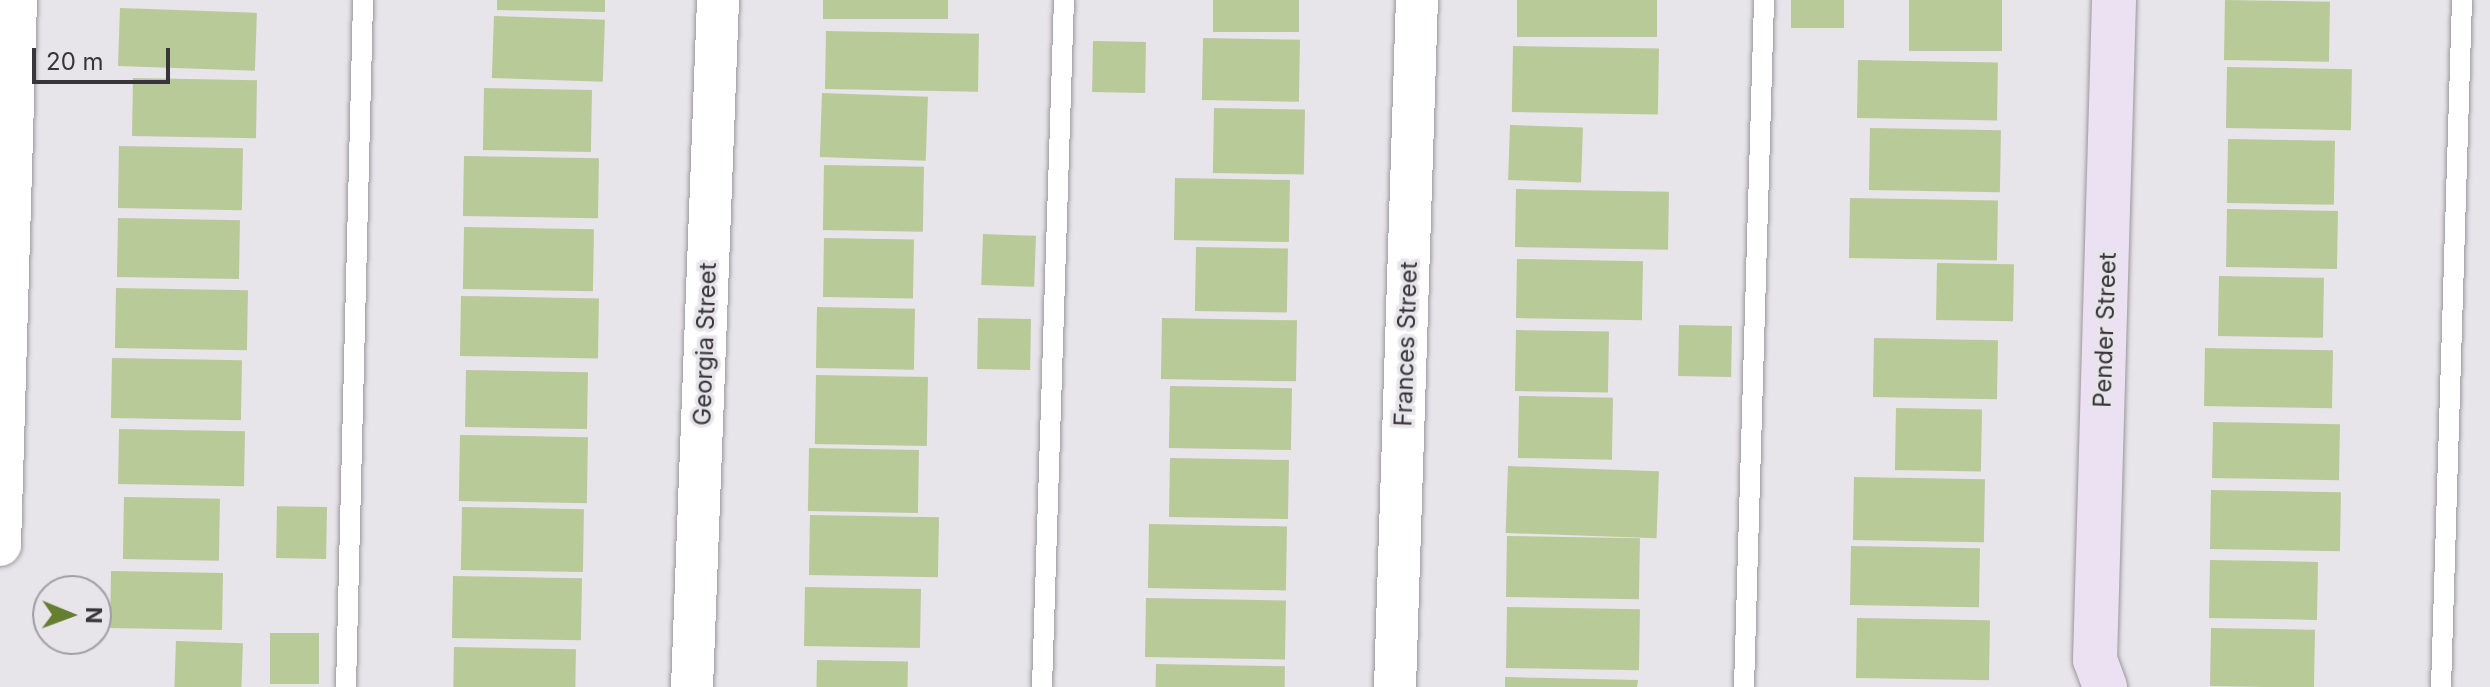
<!DOCTYPE html>
<html>
<head>
<meta charset="utf-8">
<style>
  body { margin:0 }
  #map { position:relative; width:2490px; height:687px; overflow:hidden; background:#e7e4ea; font-family:Inter,sans-serif }
  div>[style] { position:absolute }
  .building>* { inset:0; background:#b9ca99; transform-origin:0 0 }
  .roads { filter:drop-shadow(0 0 2px #9a979c) drop-shadow(0 0 2px #9a979c) }
  .lane>* { height:20px; margin:-10px; padding:0 10px; transform-origin:10px; border-radius:10px; background:#fff }
  .street>* { height:42px; margin:-21px; padding:0 21px; transform-origin:21px; border-radius:21px; background:#fff }
  .secondary>* { height:44px; margin:-22px; padding:0 22px; transform-origin:22px; border-radius:22px; background:#ebe1f3 }
  span { translate:-50% -50%; white-space:nowrap; text-align:center; line-height:1.15; -webkit-text-stroke:7px #e7e4ea; paint-order:stroke }
  .street-label { font-size:24px; color:#373538 }
  .north { position:absolute; left:32px; top:575px; width:80px; height:80px; box-sizing:border-box; background:#e7e4ea; border:2px solid #a19ea3; border-radius:50%; rotate:91deg; font-size:22px; font-weight:700; line-height:32px; text-align:center; color:#373538 }
  .north::after { content:''; display:block; margin:auto; width:28px; height:36px; background:#667e30; clip-path:polygon(50% 0,100% 100%,50% 72%,0 100%) }
  .scale { position:absolute; left:32px; top:48px; width:138px; height:36px; box-sizing:border-box; border:4px solid #373538; border-top:0; padding-left:10px; font-size:24px; line-height:28px; white-space:nowrap; color:#373538; -webkit-text-stroke:6px #e7e4ea; paint-order:stroke }
</style>
</head>
<body>
<div id="map">
  <div class="building">
    <div style="clip-path:polygon(497px 0,605px 0,605px 12px,497px 10px)"></div>
    <div style="left:823px;top:0;width:125px;height:19px"></div>
    <div style="left:1213px;top:0;width:86px;height:32px"></div>
    <div style="left:1517px;top:0;width:140px;height:37px"></div>
    <div style="left:1791px;top:0;width:53px;height:28px"></div>
    <div style="left:1909px;top:0;width:93px;height:51px"></div>
    <div style="left:2225px;top:0;width:105px;height:60px;rotate:1deg"></div>
    <div style="left:120px;top:8px;width:137px;height:58px;rotate:2deg"></div>
    <div style="left:494px;top:16px;width:111px;height:62px;rotate:2deg"></div>
    <div style="left:826px;top:31px;width:153px;height:58px;rotate:1deg"></div>
    <div style="left:1203px;top:38px;width:97px;height:62px;rotate:1deg"></div>
    <div style="left:1093px;top:41px;width:53px;height:51px;rotate:1deg"></div>
    <div style="left:1513px;top:46px;width:146px;height:66px;rotate:1deg"></div>
    <div style="left:1858px;top:60px;width:140px;height:58px;rotate:1deg"></div>
    <div style="left:2227px;top:67px;width:125px;height:61px;rotate:1deg"></div>
    <div style="left:133px;top:78px;width:124px;height:58px;rotate:1deg"></div>
    <div style="left:484px;top:88px;width:108px;height:62px;rotate:1deg"></div>
    <div style="left:822px;top:93px;width:106px;height:64px;rotate:2deg"></div>
    <div style="left:1214px;top:108px;width:91px;height:65px;rotate:1deg"></div>
    <div style="left:1510px;top:125px;width:73px;height:55px;rotate:2deg"></div>
    <div style="left:1870px;top:128px;width:131px;height:62px;rotate:1deg"></div>
    <div style="left:2228px;top:139px;width:107px;height:64px;rotate:1deg"></div>
    <div style="left:119px;top:146px;width:124px;height:62px;rotate:1deg"></div>
    <div style="left:464px;top:156px;width:135px;height:60px;rotate:1deg"></div>
    <div style="left:824px;top:165px;width:100px;height:65px;rotate:1deg"></div>
    <div style="left:1175px;top:178px;width:115px;height:62px;rotate:1deg"></div>
    <div style="left:1516px;top:189px;width:153px;height:58px;rotate:1deg"></div>
    <div style="left:1850px;top:198px;width:148px;height:60px;rotate:1deg"></div>
    <div style="left:2227px;top:209px;width:111px;height:58px;rotate:1deg"></div>
    <div style="left:118px;top:218px;width:122px;height:59px;rotate:1deg"></div>
    <div style="left:464px;top:227px;width:130px;height:62px;rotate:1deg"></div>
    <div style="left:983px;top:234px;width:53px;height:51px;rotate:2deg"></div>
    <div style="left:824px;top:238px;width:90px;height:59px;rotate:1deg"></div>
    <div style="left:1196px;top:247px;width:92px;height:64px;rotate:1deg"></div>
    <div style="left:1517px;top:259px;width:126px;height:59px;rotate:1deg"></div>
    <div style="left:1937px;top:263px;width:77px;height:57px;rotate:1deg"></div>
    <div style="left:2219px;top:276px;width:105px;height:60px;rotate:1deg"></div>
    <div style="left:116px;top:288px;width:132px;height:60px;rotate:1deg"></div>
    <div style="left:461px;top:296px;width:138px;height:60px;rotate:1deg"></div>
    <div style="left:817px;top:307px;width:98px;height:61px;rotate:1deg"></div>
    <div style="left:978px;top:318px;width:53px;height:51px;rotate:1deg"></div>
    <div style="left:1162px;top:318px;width:135px;height:61px;rotate:1deg"></div>
    <div style="left:1679px;top:325px;width:53px;height:51px;rotate:1deg"></div>
    <div style="left:1516px;top:330px;width:93px;height:61px;rotate:1deg"></div>
    <div style="left:1874px;top:338px;width:124px;height:59px;rotate:1deg"></div>
    <div style="left:2205px;top:348px;width:128px;height:58px;rotate:1deg"></div>
    <div style="left:112px;top:358px;width:130px;height:60px;rotate:1deg"></div>
    <div style="left:466px;top:370px;width:122px;height:57px;rotate:1deg"></div>
    <div style="left:816px;top:375px;width:112px;height:69px;rotate:1deg"></div>
    <div style="left:1170px;top:386px;width:122px;height:62px;rotate:1deg"></div>
    <div style="left:1519px;top:396px;width:94px;height:62px;rotate:1deg"></div>
    <div style="left:1896px;top:408px;width:86px;height:62px;rotate:1deg"></div>
    <div style="left:2213px;top:422px;width:127px;height:56px;rotate:1deg"></div>
    <div style="left:119px;top:429px;width:126px;height:55px;rotate:1deg"></div>
    <div style="left:460px;top:435px;width:128px;height:66px;rotate:1deg"></div>
    <div style="left:809px;top:448px;width:110px;height:63px;rotate:1deg"></div>
    <div style="left:1170px;top:458px;width:119px;height:59px;rotate:1deg"></div>
    <div style="left:1508px;top:466px;width:151px;height:67px;rotate:2deg"></div>
    <div style="left:1854px;top:477px;width:131px;height:63px;rotate:1deg"></div>
    <div style="left:2211px;top:490px;width:130px;height:59px;rotate:1deg"></div>
    <div style="left:124px;top:497px;width:96px;height:62px;rotate:1deg"></div>
    <div style="left:327px;top:507px;width:52px;height:50px;rotate:91deg"></div>
    <div style="left:462px;top:507px;width:122px;height:63px;rotate:1deg"></div>
    <div style="left:810px;top:515px;width:129px;height:60px;rotate:1deg"></div>
    <div style="left:1149px;top:524px;width:138px;height:64px;rotate:1deg"></div>
    <div style="left:1507px;top:536px;width:133px;height:61px;rotate:1deg"></div>
    <div style="left:1851px;top:546px;width:129px;height:59px;rotate:1deg"></div>
    <div style="left:2210px;top:560px;width:108px;height:58px;rotate:1deg"></div>
    <div style="left:111px;top:571px;width:112px;height:57px;rotate:1deg"></div>
    <div style="left:453px;top:576px;width:129px;height:62px;rotate:1deg"></div>
    <div style="left:805px;top:587px;width:116px;height:59px;rotate:1deg"></div>
    <div style="left:1146px;top:598px;width:140px;height:59px;rotate:1deg"></div>
    <div style="left:1507px;top:607px;width:133px;height:61px;rotate:1deg"></div>
    <div style="left:1857px;top:618px;width:133px;height:60px;rotate:1deg"></div>
    <div style="left:2211px;top:628px;width:104px;height:58px;rotate:1deg"></div>
    <div style="left:270px;top:633px;width:49px;height:51px"></div>
    <div style="left:176px;top:641px;width:67px;height:46px;rotate:2deg"></div>
    <div style="left:454px;top:647px;width:122px;height:40px;rotate:1deg"></div>
    <div style="left:817px;top:660px;width:91px;height:27px;rotate:1deg"></div>
    <div style="left:1156px;top:664px;width:129px;height:23px;rotate:1deg"></div>
    <div style="clip-path:polygon(1505px 677px,1638px 680px,1637px 687px,1505px 687px)"></div>
  </div>
  <div class="roads">
    <div class="lane">
      <div style="left:346px;top:687px;width:687px;rotate:-88.58deg"></div>
      <div style="left:1042px;top:687px;width:687px;rotate:-88.17deg"></div>
      <div style="left:1744px;top:687px;width:687px;rotate:-88.33deg"></div>
      <div style="left:2441px;top:687px;width:687px;rotate:-88.25deg"></div>
    </div>
    <div class="street">
      <div style="left:0;top:545px;width:545px;rotate:-88.32deg"></div>
      <div style="left:692px;top:687px;width:687px;rotate:-87.83deg"></div>
      <div style="left:1395px;top:687px;width:687px;rotate:-88.17deg"></div>
    </div>
    <div class="secondary">
      <div style="left:2105px;top:687px;width:29px;rotate:-110deg"></div>
      <div style="left:2095px;top:660px;width:660px;rotate:-88.35deg"></div>
    </div>
  </div>
  <div class="street-label">
    <span style="left:2105px;top:330px;rotate:-88deg">Pender Street</span>
    <span style="left:705px;top:344px;rotate:-88deg">Georgia Street</span>
    <span style="left:1406px;top:344px;rotate:-88deg">Frances Street</span>
  </div>
  <div class="north">N</div>
  <div class="scale">20 m</div>
</div>
</body>
</html>
